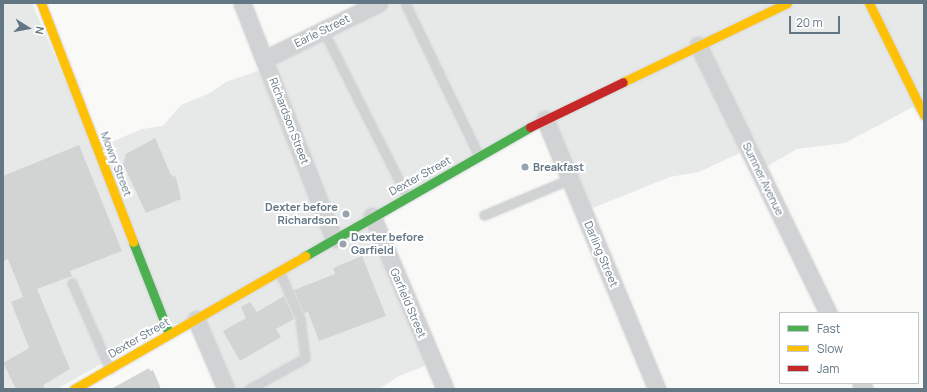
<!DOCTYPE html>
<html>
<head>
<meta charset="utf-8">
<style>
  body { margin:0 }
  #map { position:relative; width:927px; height:392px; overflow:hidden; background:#f9f9f8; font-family:Manrope,sans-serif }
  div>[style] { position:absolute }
  .built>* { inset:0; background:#e7e9e9 }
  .building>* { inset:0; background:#d2d4d4 }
  .roads { filter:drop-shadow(0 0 1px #d5d7d7) drop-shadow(0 0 1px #d5d7d7) }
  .lane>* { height:9px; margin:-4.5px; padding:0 4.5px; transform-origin:4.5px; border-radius:4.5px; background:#d1d2d3 }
  .street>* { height:17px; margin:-8.5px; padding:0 8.5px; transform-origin:8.5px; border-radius:8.5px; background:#d1d2d3 }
  .fast>* { height:9px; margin:-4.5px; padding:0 4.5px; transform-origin:4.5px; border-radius:4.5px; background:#4caf50 }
  .slow>* { height:9px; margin:-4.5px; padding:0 4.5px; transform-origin:4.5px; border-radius:4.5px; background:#ffc107 }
  .jam>* { height:9px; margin:-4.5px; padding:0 4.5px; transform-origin:4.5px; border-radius:4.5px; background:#c62828 }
  .dots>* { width:11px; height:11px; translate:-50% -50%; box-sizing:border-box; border:2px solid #fff; border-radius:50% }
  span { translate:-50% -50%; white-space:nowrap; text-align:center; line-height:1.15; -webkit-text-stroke:4px #fff; paint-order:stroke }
  .street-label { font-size:11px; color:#627684 }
  .poi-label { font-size:11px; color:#627684; font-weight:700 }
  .left { translate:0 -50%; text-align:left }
  .right { translate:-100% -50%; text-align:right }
  .frame { position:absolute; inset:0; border:4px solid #627684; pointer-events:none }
  .legend { position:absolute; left:779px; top:312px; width:140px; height:72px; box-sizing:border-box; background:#fff; border:1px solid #c0c8ce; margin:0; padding:5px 7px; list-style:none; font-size:12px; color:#627684 }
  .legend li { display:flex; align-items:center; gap:8px; height:20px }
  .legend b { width:20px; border:1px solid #c0c8ce }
  .north { position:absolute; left:8px; top:8px; width:40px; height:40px; -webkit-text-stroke:3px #fff; paint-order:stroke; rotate:101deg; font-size:11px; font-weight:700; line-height:16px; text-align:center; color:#627684 }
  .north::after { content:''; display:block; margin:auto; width:14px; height:18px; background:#627684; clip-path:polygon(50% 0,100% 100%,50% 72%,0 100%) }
  .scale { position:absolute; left:789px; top:16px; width:51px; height:18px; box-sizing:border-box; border:2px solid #627684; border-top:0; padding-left:5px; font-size:12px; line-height:14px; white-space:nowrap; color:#627684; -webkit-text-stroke:3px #fff; paint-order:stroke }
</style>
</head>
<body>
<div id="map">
  <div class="built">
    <div style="clip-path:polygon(3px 3px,32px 3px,95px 149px,142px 129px,163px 126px,181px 105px,210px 93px,226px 82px,263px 69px,378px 3px,924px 3px,924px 122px,913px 107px,845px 143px,797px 149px,757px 172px,744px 151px,699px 172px,670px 177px,583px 212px,544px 124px,365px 223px,425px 363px,425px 366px,399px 376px,379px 389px,220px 389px,192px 320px,170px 325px,57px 389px,3px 389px)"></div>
  </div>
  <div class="building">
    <div style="clip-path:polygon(155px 138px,171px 175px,176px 177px,181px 199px,146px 213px,123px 164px,126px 154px)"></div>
    <div style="clip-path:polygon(79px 145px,122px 251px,70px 271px,72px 276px,37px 289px,70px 369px,43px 385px,45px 389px,16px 389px,3px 363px,29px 348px,11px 302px,23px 297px,8px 259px,3px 261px,3px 176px)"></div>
    <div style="clip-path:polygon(362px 256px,386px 316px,319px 341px,308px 312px,304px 313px,294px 290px,335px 274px,333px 268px)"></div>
    <div style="clip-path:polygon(284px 296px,294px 319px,276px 329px,281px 337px,240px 361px,223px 331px,246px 318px,241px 307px,250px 302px,257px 312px)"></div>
    <div style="clip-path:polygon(149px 368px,150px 371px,153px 370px,161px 389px,111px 389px)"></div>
  </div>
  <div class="roads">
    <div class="lane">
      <div style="left:405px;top:3px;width:170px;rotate:64.2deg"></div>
      <div style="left:323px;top:30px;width:186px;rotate:63.2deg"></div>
      <div style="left:484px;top:215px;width:93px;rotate:-22.7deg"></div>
      <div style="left:72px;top:283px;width:94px;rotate:66.2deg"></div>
      <div style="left:249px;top:389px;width:64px;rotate:-29deg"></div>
      <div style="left:305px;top:358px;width:40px;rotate:-97.1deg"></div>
      <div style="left:300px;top:318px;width:51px;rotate:-114.1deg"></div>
    </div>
    <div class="street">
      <div style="left:242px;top:3px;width:253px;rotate:68.7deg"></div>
      <div style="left:698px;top:45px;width:298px;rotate:64.1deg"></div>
      <div style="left:265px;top:59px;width:127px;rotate:-26.2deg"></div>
      <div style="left:545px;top:119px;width:292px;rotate:67.5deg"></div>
      <div style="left:372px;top:216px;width:188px;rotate:67.1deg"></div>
      <div style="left:196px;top:319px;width:76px;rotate:66.8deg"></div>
      <div style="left:861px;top:383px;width:7px;rotate:63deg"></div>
    </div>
    <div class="fast">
      <div style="left:133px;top:242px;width:99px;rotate:68.6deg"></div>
      <div style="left:305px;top:256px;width:259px;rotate:-29.8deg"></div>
    </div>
    <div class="slow">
      <div style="left:41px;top:3px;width:256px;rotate:68.9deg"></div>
      <div style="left:869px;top:3px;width:125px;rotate:63.8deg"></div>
      <div style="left:623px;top:82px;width:182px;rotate:-25.7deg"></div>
      <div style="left:74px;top:389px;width:267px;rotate:-29.9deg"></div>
    </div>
    <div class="jam">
      <div style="left:530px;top:127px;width:103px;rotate:-25.8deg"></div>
    </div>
  </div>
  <div class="dots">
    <div style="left:525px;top:167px;background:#97a4ad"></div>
    <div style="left:346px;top:214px;background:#97a4ad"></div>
    <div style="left:343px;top:244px;background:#97a4ad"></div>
  </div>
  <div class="street-label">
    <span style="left:322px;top:31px;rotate:-26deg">Earle Street</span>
    <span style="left:289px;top:121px;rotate:69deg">Richardson Street</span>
    <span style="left:116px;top:164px;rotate:69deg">Mowry Street</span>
    <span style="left:420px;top:176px;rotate:-29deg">Dexter Street</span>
    <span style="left:763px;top:179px;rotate:64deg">Sumner Avenue</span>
    <span style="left:601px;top:254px;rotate:67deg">Darling Street</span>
    <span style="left:408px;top:303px;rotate:67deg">Garfield Street</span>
    <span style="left:139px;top:338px;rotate:-30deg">Dexter Street</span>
  </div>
  <div class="poi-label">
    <span class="left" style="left:533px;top:167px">Breakfast</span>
    <span class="right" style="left:338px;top:214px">Dexter before<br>Richardson</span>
    <span class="left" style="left:351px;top:244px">Dexter before<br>Garfield</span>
  </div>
  <div class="frame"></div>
  <ul class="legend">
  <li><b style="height:5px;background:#4caf50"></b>Fast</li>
  <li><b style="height:5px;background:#ffc107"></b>Slow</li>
  <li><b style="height:5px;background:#c62828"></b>Jam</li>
  </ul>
  <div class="north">N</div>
  <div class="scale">20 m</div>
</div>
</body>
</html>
